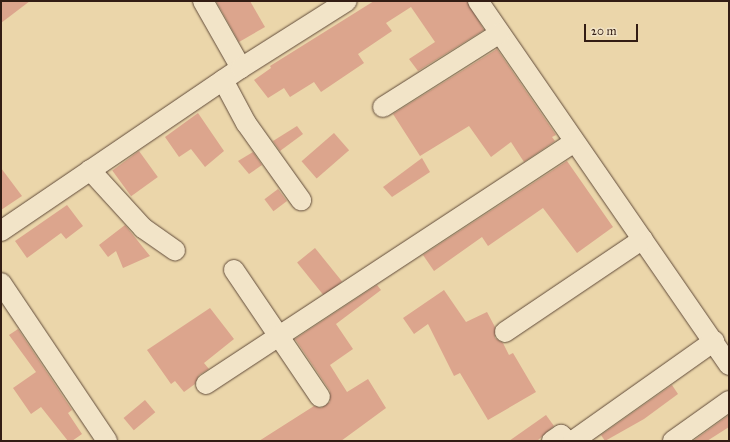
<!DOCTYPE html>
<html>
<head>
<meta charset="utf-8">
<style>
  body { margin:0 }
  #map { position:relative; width:730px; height:442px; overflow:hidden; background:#ebd6aa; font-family:"IM FELL Great Primer",serif }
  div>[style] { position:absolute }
  .building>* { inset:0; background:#dca58d; transform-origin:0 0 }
  .roads { filter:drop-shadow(0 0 1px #614b3a) drop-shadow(0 0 1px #614b3a) }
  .minor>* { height:20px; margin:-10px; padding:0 10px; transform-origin:10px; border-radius:10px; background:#f2e4c8 }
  span { translate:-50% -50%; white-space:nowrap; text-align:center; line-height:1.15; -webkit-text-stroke:3px #f2e4c8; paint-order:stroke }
  .frame { position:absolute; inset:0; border:2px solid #331d14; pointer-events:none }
  .scale { position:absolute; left:584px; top:24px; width:54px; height:18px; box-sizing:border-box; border:2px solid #331d14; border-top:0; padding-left:5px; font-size:12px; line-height:14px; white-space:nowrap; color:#331d14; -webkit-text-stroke:3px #f2e4c8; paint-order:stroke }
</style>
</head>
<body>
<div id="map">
  <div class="building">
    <div style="clip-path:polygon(1px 1px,30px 1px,1px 23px)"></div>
    <div style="clip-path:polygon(216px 1px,250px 1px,265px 27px,239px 42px)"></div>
    <div style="clip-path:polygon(374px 1px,467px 1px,484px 30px,418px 71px,409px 59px,435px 42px,411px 7px,386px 23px,392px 31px,358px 54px,364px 63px,321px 92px,314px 82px,290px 97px,284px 88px,268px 98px,254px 80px,271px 68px,270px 66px)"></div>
    <div style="clip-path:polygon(497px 49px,556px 135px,552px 137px,555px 141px,524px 162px,511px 142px,491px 157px,469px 126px,420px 156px,393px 114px)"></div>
    <div style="clip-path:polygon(198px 113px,224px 151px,205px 167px,191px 149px,179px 157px,165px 137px)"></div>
    <div style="clip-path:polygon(297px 126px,303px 134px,280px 151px,273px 141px)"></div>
    <div style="left:334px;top:133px;width:23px;height:43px;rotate:49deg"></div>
    <div style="left:139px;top:151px;width:32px;height:33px;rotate:54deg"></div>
    <div style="clip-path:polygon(253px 152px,262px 165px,249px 174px,238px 161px)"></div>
    <div style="clip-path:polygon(422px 158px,430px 172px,392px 197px,383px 187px)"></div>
    <div style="clip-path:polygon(567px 161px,613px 227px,577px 253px,543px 208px,488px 246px,482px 237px,434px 271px,423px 255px)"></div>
    <div style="clip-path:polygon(1px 168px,22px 196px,1px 210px)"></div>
    <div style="left:278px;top:189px;width:15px;height:17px;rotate:53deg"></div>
    <div style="clip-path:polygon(67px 205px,83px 226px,66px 239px,61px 233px,27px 258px,15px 241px)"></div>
    <div style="clip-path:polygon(125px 225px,150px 256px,123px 268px,116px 251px,108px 257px,99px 245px)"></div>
    <div style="left:315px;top:248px;width:43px;height:23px;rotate:51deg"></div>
    <div style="clip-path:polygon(377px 285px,381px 290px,336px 324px,353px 349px,330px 365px,347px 392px,368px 379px,386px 408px,341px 441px,259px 441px,314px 406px,321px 408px,330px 402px,330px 391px,295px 339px)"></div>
    <div style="clip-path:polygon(444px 290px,466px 322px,487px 312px,495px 327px,495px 338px,503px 343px,509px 355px,513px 353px,536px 392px,488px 420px,460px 373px,454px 376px,428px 324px,414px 334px,403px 318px)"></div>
    <div style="clip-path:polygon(210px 308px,234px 339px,204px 363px,209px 369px,199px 375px,195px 384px,184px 392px,175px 381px,171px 384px,147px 350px)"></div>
    <div style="clip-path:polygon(18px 329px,72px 410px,68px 413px,82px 434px,72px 441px,68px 441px,41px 407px,31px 414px,13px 388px,36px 372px,9px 335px)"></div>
    <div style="clip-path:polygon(672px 385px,678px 394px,644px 419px,605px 441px,601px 435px)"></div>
    <div style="left:145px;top:400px;width:16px;height:28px;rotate:50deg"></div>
    <div style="clip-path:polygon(546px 415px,554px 426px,537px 441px,509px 441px)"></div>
    <div style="clip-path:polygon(729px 415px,729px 427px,707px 441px,693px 441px)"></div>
  </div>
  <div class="roads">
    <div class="minor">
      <div style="left:203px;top:1px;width:77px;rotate:60.4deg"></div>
      <div style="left:478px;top:1px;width:442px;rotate:55.4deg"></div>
      <div style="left:223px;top:80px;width:49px;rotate:61.9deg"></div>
      <div style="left:246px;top:123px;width:95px;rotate:54.5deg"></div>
      <div style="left:383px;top:107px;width:138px;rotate:-32.3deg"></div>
      <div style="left:90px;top:170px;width:79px;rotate:47.6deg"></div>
      <div style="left:143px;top:228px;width:39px;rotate:35deg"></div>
      <div style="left:1px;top:231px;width:290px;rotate:-34.2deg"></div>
      <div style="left:241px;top:68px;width:125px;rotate:-32.3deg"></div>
      <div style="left:234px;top:270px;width:153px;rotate:55.9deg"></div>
      <div style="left:1px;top:283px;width:190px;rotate:56.1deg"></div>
      <div style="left:505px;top:332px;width:166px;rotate:-34deg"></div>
      <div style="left:206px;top:384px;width:441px;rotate:-33.3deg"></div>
      <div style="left:552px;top:441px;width:11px;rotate:-34deg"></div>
      <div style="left:561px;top:435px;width:9px;rotate:41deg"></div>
      <div style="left:573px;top:441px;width:173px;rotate:-35.3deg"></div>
      <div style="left:673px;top:441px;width:69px;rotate:-35.5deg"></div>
    </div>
  </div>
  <div class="frame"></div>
  <div class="scale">20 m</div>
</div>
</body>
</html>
